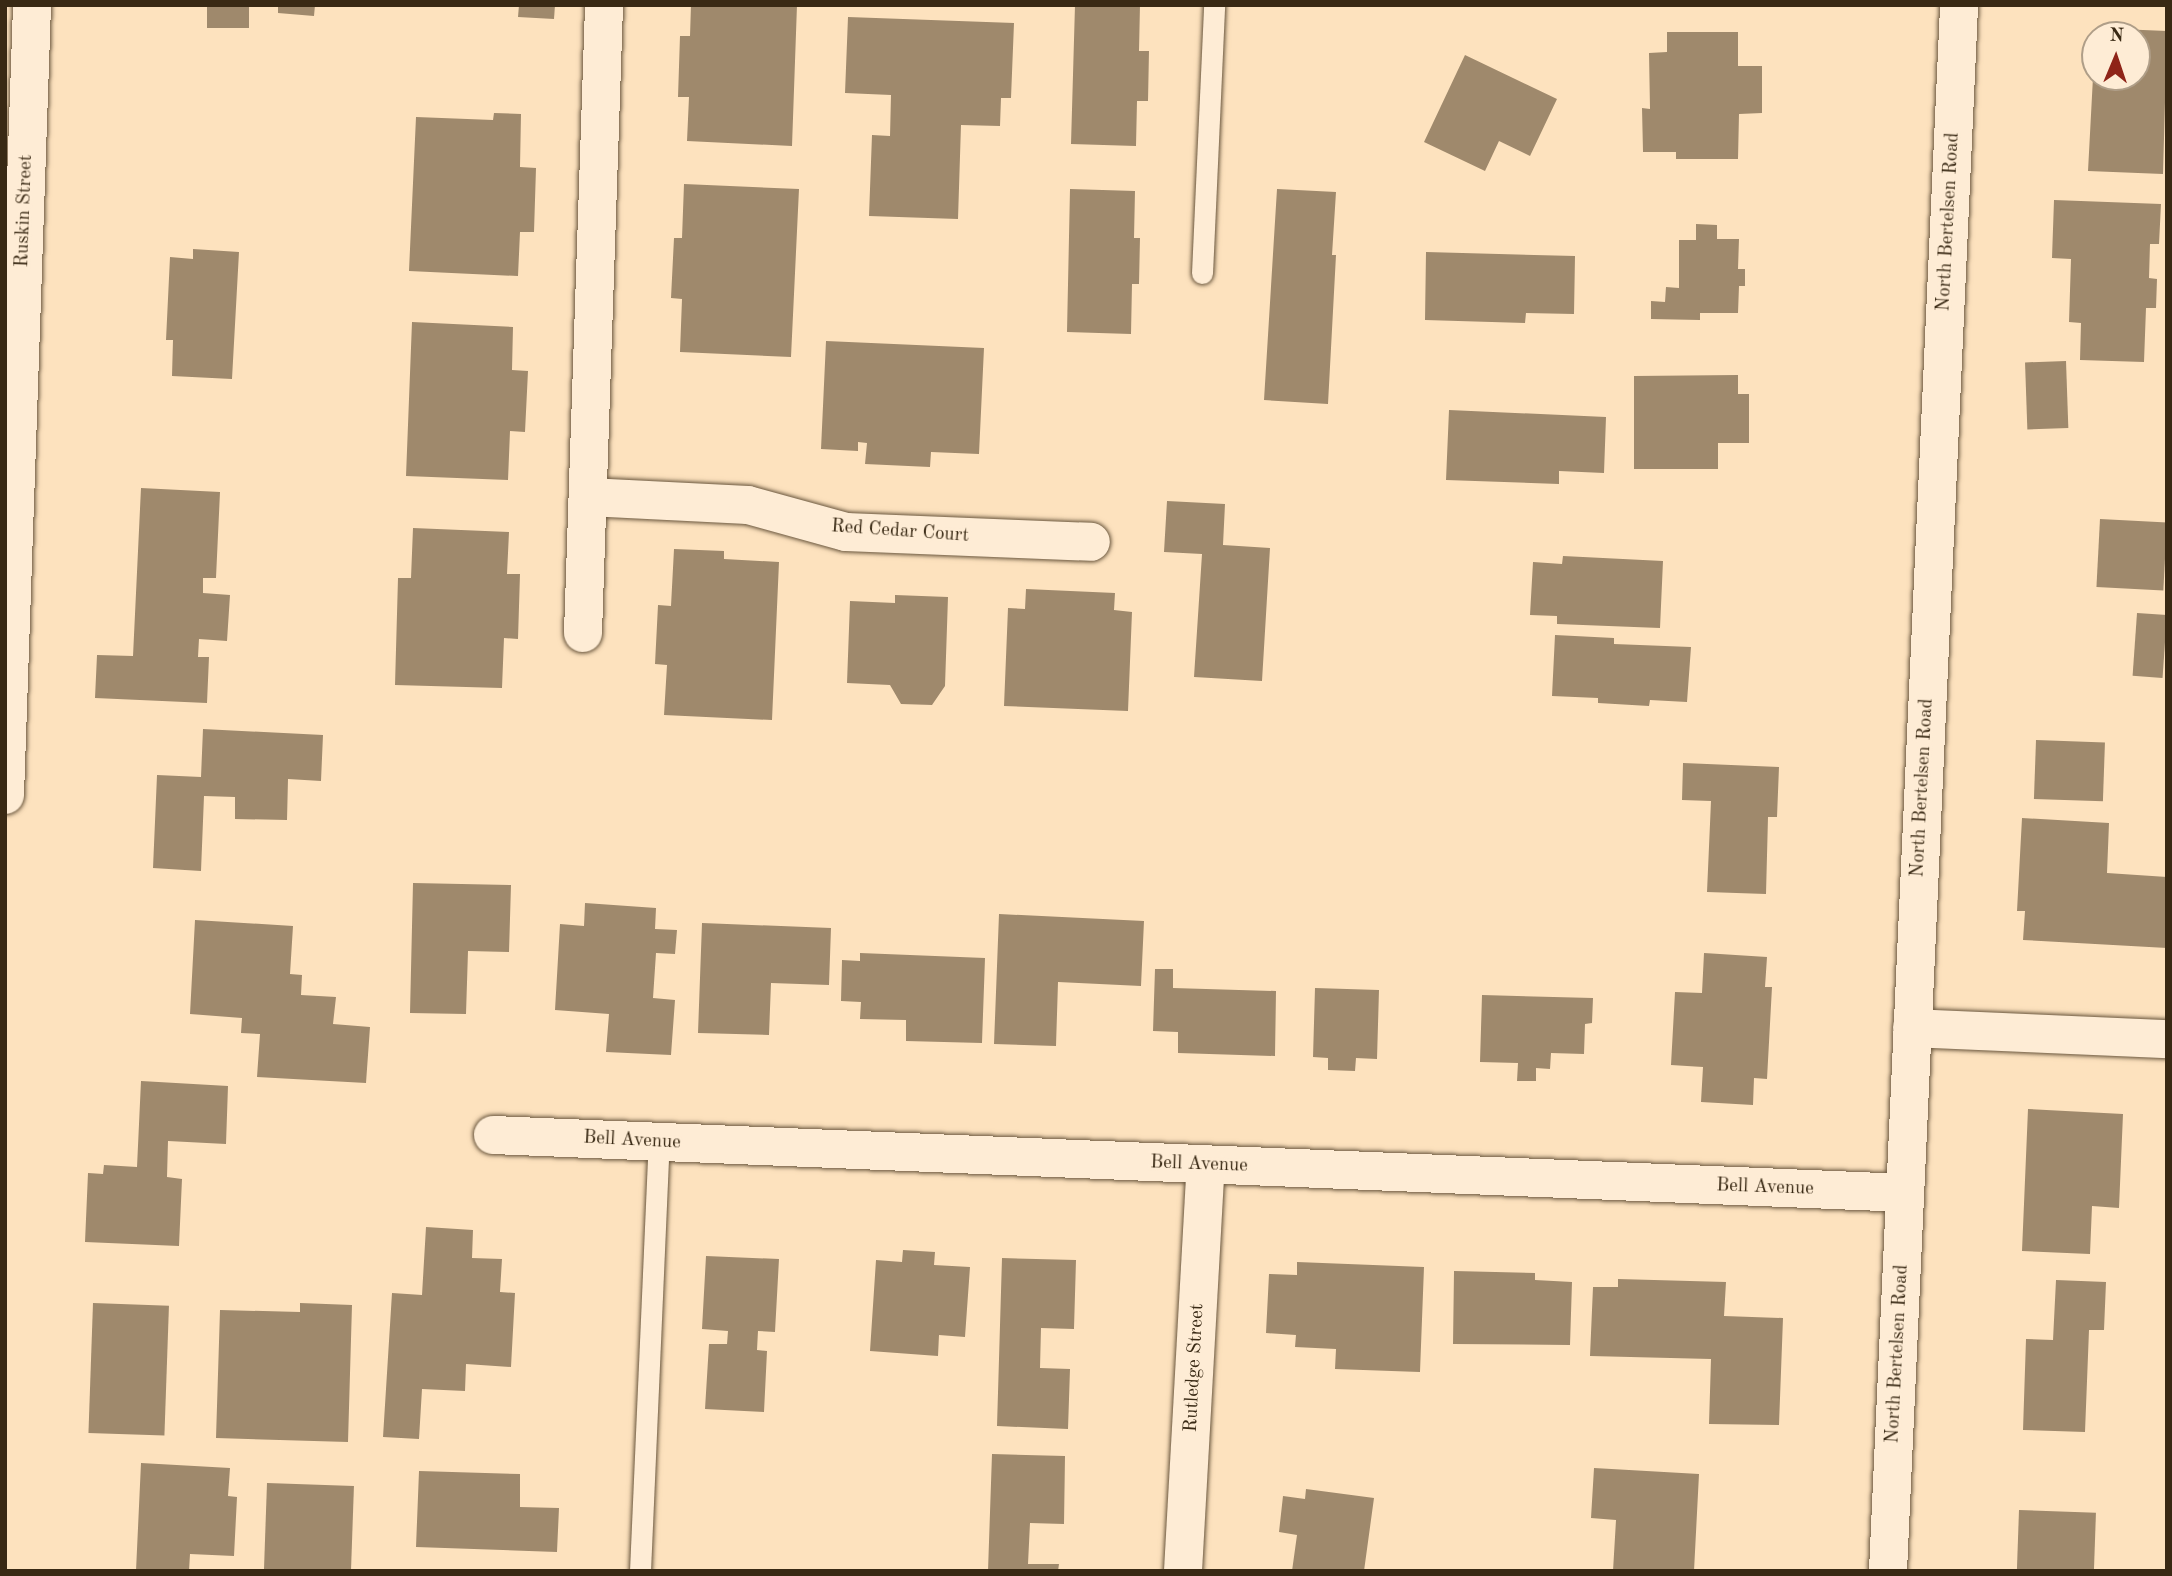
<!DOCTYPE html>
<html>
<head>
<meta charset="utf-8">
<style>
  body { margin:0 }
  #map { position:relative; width:2172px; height:1576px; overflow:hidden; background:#fde2be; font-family:"Old Standard TT",serif }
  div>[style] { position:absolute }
  .building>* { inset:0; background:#9f896c; transform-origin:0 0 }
  .roads { filter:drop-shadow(0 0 2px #6a573e) drop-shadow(0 0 2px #6a573e) }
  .lane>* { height:21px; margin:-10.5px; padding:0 10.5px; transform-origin:10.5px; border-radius:10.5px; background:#feecd5 }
  .street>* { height:38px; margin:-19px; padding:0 19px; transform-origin:19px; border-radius:19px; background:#feecd5 }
  .secondary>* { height:38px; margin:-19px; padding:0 19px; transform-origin:19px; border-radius:19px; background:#feecd5 }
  span { translate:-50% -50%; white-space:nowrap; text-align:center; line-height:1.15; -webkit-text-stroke:5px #feecd5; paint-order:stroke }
  .street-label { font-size:19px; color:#392914 }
  .frame { position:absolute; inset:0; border:7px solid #392914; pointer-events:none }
  .north { position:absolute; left:2081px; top:21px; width:70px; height:70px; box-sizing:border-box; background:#feecd5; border:2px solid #af9e88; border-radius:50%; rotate:2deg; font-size:19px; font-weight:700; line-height:28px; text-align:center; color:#392914 }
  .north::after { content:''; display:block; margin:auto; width:24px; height:32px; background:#8f2418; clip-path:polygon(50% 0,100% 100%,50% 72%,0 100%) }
</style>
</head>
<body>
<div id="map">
  <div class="building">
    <div style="left:207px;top:5px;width:42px;height:23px"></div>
    <div style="clip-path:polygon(278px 5px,315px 5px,314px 16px,278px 13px)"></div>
    <div style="clip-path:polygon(519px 5px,555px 5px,554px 19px,518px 17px)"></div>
    <div style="clip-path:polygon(691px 5px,797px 5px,792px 146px,687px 141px,689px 97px,678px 97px,680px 36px,690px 36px)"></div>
    <div style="clip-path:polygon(1075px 5px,1140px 5px,1139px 51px,1149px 51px,1148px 101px,1137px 101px,1136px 146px,1071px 144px)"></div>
    <div style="clip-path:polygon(848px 17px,1014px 23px,1011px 98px,1001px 98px,1000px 126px,961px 125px,958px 219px,869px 216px,872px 135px,890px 136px,891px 95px,845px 93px)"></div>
    <div style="clip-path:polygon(2095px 28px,2167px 31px,2163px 174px,2088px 171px,2093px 77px,2137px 77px,2137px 35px,2095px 35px)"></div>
    <div style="clip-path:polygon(1667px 32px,1738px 32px,1738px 66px,1762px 66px,1762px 113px,1739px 114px,1738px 159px,1676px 159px,1676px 152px,1643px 152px,1642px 108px,1650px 109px,1649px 53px,1667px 52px)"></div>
    <div style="clip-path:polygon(1465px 55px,1557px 99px,1530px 156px,1499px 141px,1485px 171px,1424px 142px)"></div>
    <div style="clip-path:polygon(494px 113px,521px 114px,520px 167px,536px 168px,534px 232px,520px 232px,518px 276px,409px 271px,416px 117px,493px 120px)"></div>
    <div style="clip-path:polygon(684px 184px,799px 189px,791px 357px,680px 352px,682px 299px,671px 298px,674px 238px,682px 238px)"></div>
    <div style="clip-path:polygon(1070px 189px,1135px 191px,1134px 238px,1140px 238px,1139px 284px,1132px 284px,1131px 334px,1067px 332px)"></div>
    <div style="clip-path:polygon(1277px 189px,1336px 192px,1332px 255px,1336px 255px,1328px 404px,1264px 400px)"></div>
    <div style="clip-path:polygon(2054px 200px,2161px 204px,2159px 244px,2150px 244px,2149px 278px,2157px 279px,2156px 308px,2146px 308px,2144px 362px,2080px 360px,2081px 323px,2069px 322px,2071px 259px,2052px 258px)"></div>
    <div style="clip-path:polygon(1696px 224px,1717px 225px,1717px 239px,1739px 239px,1738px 269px,1745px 269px,1745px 286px,1739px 286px,1738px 313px,1700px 313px,1700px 320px,1651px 319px,1651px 301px,1665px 302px,1666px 287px,1679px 288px,1679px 240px,1696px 240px)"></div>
    <div style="clip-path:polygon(193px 249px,239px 252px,232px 379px,172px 376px,173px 340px,166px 340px,170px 257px,193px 259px)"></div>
    <div style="clip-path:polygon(1426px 252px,1575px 256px,1574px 314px,1526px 313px,1525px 323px,1425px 320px)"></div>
    <div style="clip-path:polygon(412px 322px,513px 327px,512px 370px,528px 371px,525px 432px,510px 431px,508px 480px,406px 476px)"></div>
    <div style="clip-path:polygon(826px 341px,984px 348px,979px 454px,931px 452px,930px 467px,865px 464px,867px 443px,858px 442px,858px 451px,821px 449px)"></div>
    <div style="left:2066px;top:361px;width:67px;height:41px;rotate:88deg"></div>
    <div style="clip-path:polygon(1738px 375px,1738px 394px,1749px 394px,1749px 443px,1718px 443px,1718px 469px,1634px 469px,1634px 376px)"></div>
    <div style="clip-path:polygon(1449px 410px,1606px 417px,1604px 473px,1559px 471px,1559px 484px,1446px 480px)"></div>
    <div style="clip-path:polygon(141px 488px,220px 492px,216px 578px,203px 578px,203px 593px,230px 595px,227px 641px,199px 639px,198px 657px,209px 657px,207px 703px,95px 698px,97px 655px,133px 656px)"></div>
    <div style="clip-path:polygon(1167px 501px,1225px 504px,1223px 545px,1270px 548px,1262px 681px,1194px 677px,1202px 554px,1164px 552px)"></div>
    <div style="left:2100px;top:519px;width:67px;height:68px;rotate:3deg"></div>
    <div style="clip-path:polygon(413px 528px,509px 532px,507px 574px,520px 574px,518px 639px,504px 638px,502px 688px,395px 685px,398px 578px,411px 578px)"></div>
    <div style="clip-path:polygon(674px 549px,724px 551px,724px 559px,779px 562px,772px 720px,664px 715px,667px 665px,655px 664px,658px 605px,671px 606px)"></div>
    <div style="clip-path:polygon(1563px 556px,1663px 561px,1660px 628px,1557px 624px,1557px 616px,1530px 615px,1533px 562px,1562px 564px)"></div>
    <div style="clip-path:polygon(1026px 589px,1115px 593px,1114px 610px,1132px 612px,1128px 711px,1004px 706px,1008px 608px,1025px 609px)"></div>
    <div style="clip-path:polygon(895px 595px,948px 597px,945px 686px,932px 705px,901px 704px,890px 685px,847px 683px,850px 601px,895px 603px)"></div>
    <div style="left:2137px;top:613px;width:30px;height:63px;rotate:4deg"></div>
    <div style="clip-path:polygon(1555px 635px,1614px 638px,1614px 644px,1691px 647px,1687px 702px,1650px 700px,1649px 706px,1598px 703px,1598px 698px,1552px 696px)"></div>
    <div style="clip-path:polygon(203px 729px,323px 735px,321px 781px,288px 779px,287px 820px,235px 819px,235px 797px,204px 796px,201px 871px,153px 868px,157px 775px,201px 777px)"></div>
    <div style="left:2036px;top:740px;width:69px;height:59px;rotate:2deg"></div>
    <div style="clip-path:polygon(1683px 763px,1779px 767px,1777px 817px,1768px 817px,1766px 894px,1707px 892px,1711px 801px,1682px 800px)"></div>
    <div style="clip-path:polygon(2022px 818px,2109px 823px,2107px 873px,2167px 877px,2167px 948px,2023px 940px,2025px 911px,2017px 911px)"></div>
    <div style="clip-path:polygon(413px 883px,511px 885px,509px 952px,468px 951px,466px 1014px,410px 1013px)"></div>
    <div style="clip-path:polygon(585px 903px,656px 908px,655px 929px,677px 930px,675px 954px,656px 953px,653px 998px,675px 1000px,671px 1055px,606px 1052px,609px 1014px,555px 1010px,560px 924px,584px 926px)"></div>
    <div style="clip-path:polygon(999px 914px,1144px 921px,1141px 986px,1058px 982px,1056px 1046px,994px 1044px)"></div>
    <div style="clip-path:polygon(195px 920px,293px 926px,290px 974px,302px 975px,301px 995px,336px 997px,333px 1024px,370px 1027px,366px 1083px,257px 1077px,260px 1034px,241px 1033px,242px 1018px,190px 1014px)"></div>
    <div style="clip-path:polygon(702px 923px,831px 928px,829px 985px,771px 983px,769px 1035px,698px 1033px)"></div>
    <div style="clip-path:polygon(860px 953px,985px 958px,982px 1043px,906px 1041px,906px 1020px,860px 1019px,861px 1002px,841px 1001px,842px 960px,860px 961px)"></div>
    <div style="clip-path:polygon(1704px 953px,1767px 957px,1765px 987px,1772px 987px,1767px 1079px,1754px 1078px,1753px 1105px,1701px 1102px,1703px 1067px,1671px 1065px,1675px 992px,1702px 993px)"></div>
    <div style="clip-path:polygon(1155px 969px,1173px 969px,1173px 988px,1276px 991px,1275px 1056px,1178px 1053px,1178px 1032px,1153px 1031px)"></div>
    <div style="clip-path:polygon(1315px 988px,1379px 990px,1377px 1059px,1356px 1058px,1355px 1071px,1328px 1070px,1328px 1058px,1313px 1057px)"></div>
    <div style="clip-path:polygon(1482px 995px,1593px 998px,1592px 1023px,1585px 1024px,1584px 1054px,1551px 1053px,1550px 1069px,1536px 1068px,1536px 1081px,1517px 1081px,1518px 1063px,1480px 1062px)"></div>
    <div style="clip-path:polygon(141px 1081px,228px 1086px,226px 1144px,168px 1141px,167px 1177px,182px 1179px,179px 1246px,85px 1242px,88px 1173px,103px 1174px,104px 1165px,137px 1167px)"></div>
    <div style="clip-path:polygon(2028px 1109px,2123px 1114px,2119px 1208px,2092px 1206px,2090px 1254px,2022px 1251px)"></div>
    <div style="clip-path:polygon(426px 1227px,473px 1230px,472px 1258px,502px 1259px,500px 1292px,515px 1293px,511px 1367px,466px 1364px,465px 1391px,422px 1389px,419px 1439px,383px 1437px,392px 1293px,422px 1295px)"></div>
    <div style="clip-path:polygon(903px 1250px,935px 1252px,934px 1265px,970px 1267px,965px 1337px,939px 1335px,938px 1356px,870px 1351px,876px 1260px,902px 1262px)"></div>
    <div style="clip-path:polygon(706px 1256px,779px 1259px,775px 1332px,758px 1331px,757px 1350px,767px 1351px,764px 1412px,705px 1409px,709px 1344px,727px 1344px,728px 1331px,702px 1329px)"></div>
    <div style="clip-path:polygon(1002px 1258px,1076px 1260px,1074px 1329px,1041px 1328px,1040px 1368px,1070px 1369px,1068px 1429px,997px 1426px)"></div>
    <div style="clip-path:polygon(1297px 1262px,1424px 1267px,1420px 1372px,1335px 1369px,1336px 1349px,1295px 1347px,1296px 1335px,1266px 1333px,1269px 1274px,1297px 1275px)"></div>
    <div style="clip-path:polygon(1454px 1271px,1535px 1273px,1535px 1280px,1572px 1282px,1570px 1345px,1453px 1344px)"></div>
    <div style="clip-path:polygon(1618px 1279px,1726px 1282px,1724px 1316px,1783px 1318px,1779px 1425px,1709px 1424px,1711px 1359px,1590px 1356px,1593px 1287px,1618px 1287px)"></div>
    <div style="clip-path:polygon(2056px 1280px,2106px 1282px,2104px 1330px,2089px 1330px,2085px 1432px,2023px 1430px,2026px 1339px,2053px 1340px)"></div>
    <div style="left:93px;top:1303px;width:76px;height:130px;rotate:2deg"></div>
    <div style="clip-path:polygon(300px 1303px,352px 1305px,348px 1442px,216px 1438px,220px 1310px,300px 1312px)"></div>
    <div style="clip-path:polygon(992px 1454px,1065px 1456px,1064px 1524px,1030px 1523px,1028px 1564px,1059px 1564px,1058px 1571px,988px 1571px)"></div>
    <div style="clip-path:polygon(141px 1463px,230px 1468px,228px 1496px,237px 1497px,234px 1556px,190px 1554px,189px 1571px,136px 1571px)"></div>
    <div style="clip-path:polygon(1594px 1468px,1699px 1474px,1694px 1571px,1613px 1571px,1616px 1520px,1591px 1518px)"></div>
    <div style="clip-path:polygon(419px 1471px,520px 1474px,520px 1507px,559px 1508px,557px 1552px,416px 1547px)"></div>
    <div style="left:267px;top:1483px;width:87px;height:88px;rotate:2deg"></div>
    <div style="clip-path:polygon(1306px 1489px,1374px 1498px,1364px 1571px,1292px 1571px,1297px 1535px,1279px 1532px,1283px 1496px,1305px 1499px)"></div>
    <div style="left:2019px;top:1510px;width:77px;height:61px;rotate:2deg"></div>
  </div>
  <div class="roads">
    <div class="lane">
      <div style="left:1202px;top:273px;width:268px;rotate:-87.4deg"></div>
      <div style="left:640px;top:1571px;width:429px;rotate:-87.5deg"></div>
    </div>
    <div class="street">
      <div style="left:588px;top:497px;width:160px;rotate:2.9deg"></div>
      <div style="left:748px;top:505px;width:102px;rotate:15.4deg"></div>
      <div style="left:846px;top:532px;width:245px;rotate:2.3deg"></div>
      <div style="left:583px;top:633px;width:628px;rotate:-88.08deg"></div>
      <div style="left:5px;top:795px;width:790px;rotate:-88.04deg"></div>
      <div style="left:1912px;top:1028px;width:255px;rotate:2.5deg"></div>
      <div style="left:493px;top:1135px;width:1413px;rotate:2.35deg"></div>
      <div style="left:1183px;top:1571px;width:407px;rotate:-86.8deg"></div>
    </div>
    <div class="secondary">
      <div style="left:1888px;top:1571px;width:1568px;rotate:-87.4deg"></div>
    </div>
  </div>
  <div class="street-label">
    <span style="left:25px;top:211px;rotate:-88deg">Ruskin Street</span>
    <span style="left:1949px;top:222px;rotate:-87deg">North Bertelsen Road</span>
    <span style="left:900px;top:532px;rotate:4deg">Red Cedar Court</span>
    <span style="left:1923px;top:788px;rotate:-87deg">North Bertelsen Road</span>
    <span style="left:632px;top:1141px;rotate:3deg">Bell Avenue</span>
    <span style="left:1199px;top:1165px;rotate:2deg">Bell Avenue</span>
    <span style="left:1765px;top:1188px;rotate:2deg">Bell Avenue</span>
    <span style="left:1898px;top:1354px;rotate:-87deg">North Bertelsen Road</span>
    <span style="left:1195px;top:1368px;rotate:-87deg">Rutledge Street</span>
  </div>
  <div class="frame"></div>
  <div class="north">N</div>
</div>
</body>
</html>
